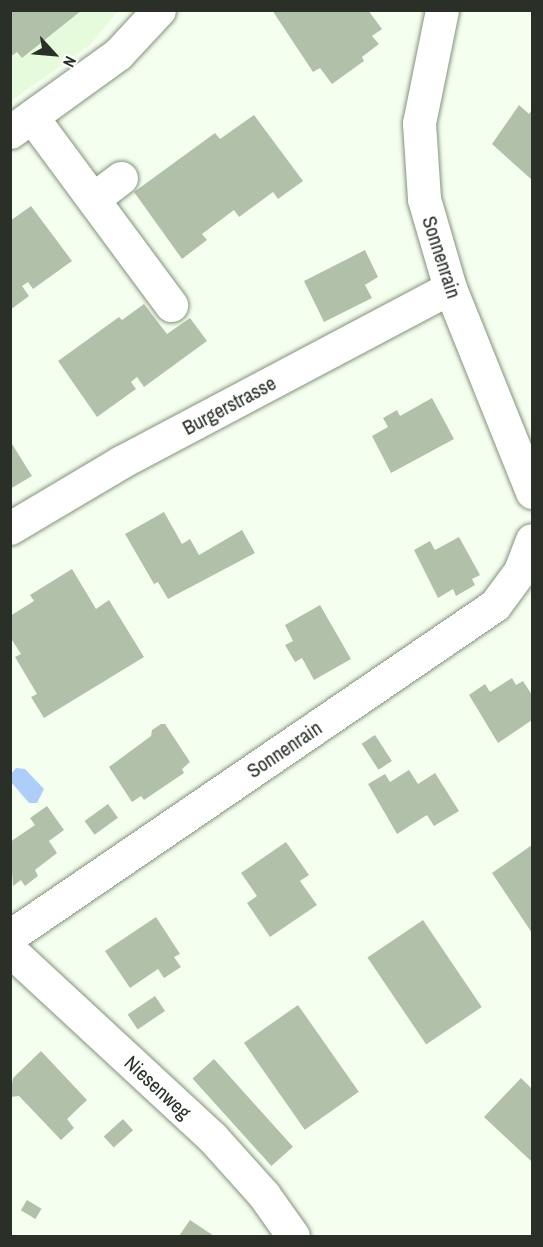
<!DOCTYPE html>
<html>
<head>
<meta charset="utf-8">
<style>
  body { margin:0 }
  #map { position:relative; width:543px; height:1247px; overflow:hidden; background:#f5fff0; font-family:"Archivo Narrow",sans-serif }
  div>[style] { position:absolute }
  .built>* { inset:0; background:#e6fbdb }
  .water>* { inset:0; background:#afcdf9 }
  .building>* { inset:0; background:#b1c1a9; transform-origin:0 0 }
  .roads { filter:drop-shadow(0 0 2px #83927c) drop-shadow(0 0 2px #83927c) }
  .minor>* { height:33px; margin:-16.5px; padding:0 16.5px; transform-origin:16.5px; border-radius:16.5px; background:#fff }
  span { translate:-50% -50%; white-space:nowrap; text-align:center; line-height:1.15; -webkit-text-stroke:5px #fff; paint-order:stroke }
  .street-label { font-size:20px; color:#2a3027 }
  .frame { position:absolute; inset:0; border:12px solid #2a3027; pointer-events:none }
  .north { position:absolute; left:24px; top:24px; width:60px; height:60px; -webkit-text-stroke:4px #fff; paint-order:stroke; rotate:116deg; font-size:16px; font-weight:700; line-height:24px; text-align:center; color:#2a3027 }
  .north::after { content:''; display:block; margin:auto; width:21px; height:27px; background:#2a3027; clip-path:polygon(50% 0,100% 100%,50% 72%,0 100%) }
</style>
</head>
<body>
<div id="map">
  <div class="built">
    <div style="clip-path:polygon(11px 11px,118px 11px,90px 45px,11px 101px)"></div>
  </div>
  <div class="water">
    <div style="clip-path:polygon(16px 768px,25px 769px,44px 789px,37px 803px,29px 803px,11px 782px,11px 774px)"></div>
  </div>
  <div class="building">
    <div style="clip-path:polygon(10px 10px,82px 10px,22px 58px,17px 52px,10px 57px)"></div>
    <div style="clip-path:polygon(272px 10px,368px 10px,382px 29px,372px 36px,379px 44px,362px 57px,364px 61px,332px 84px,320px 68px,313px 72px)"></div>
    <div style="clip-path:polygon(519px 105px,529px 114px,532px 110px,532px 180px,492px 144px)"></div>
    <div style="clip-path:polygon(254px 115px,303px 181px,278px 199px,273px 192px,239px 217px,234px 210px,202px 234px,207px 240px,182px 259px,134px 192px,215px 133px,220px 139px)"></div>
    <div style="clip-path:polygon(31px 206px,72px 261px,33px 289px,28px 282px,22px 286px,29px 296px,10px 310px,10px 221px)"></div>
    <div style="clip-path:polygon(365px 250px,378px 277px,365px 285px,372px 298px,324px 322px,304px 281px)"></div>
    <div style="clip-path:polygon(144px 304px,167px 334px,190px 318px,207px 341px,144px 387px,137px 377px,131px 382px,136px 389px,97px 417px,58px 361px,119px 317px,122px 320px)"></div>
    <div style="clip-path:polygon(432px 398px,454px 439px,391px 473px,372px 436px,388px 427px,383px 418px,397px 410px,400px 416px)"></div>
    <div style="clip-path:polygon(12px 444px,32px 476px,10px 489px,10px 445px)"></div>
    <div style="clip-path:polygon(164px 512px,182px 544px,190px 539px,199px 555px,242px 530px,255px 553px,168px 599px,158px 582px,154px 584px,125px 534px)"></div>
    <div style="clip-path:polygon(459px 537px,480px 575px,472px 579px,475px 585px,456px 596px,453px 589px,438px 598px,414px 550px,430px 541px,435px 550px)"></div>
    <div style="clip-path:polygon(72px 569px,96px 609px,109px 600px,144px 657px,44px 718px,31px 697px,37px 694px,15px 657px,21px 654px,10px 637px,10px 616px,34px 601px,30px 595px)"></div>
    <div style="clip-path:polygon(320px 605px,351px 659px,314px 680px,302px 658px,295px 662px,285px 645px,293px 641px,285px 625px)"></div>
    <div style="clip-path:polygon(512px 678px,516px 685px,523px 681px,532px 695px,532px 720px,498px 743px,469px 695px,485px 684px,490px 692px)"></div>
    <div style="clip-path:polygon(161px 724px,165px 724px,190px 762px,182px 769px,184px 773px,144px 800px,141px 796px,132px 802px,109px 767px,151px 736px,152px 730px)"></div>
    <div style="left:375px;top:735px;width:31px;height:16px;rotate:57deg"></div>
    <div style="clip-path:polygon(409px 770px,418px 784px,435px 773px,459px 811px,434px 826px,427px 815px,397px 834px,368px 784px,385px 774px,390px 782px)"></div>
    <div style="left:108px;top:804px;width:17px;height:29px;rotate:54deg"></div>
    <div style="clip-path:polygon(47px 806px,64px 830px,49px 841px,57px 853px,35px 870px,38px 876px,25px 886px,21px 880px,13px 886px,10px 842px,35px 825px,30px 818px)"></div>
    <div style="clip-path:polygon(286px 842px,309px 875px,300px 881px,317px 905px,270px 937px,247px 903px,257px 896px,241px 873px)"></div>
    <div style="clip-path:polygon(532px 845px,532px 933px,492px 873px)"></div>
    <div style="clip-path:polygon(156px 917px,180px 954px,174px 957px,181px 967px,164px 978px,158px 969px,130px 988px,105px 951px)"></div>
    <div style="left:423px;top:920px;width:105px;height:67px;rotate:56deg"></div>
    <div style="left:155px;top:996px;width:18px;height:33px;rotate:56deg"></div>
    <div style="left:298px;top:1005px;width:106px;height:66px;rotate:55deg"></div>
    <div style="clip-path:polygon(41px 1051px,87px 1100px,67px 1119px,74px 1128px,61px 1140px,19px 1096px,10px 1097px,13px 1078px)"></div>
    <div style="left:214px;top:1059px;width:118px;height:29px;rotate:48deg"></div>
    <div style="clip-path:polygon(521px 1078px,532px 1089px,532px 1162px,484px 1117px)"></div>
    <div style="left:123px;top:1119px;width:15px;height:26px;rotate:48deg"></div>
    <div style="left:27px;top:1200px;width:17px;height:12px;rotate:31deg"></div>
    <div style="clip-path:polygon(190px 1220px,214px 1236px,179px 1236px)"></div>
  </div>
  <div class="roads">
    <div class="minor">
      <div style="left:442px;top:10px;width:115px;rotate:101.5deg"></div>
      <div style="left:419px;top:123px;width:76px;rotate:86.2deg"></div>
      <div style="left:424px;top:199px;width:93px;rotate:73.7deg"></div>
      <div style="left:450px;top:288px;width:220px;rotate:68.1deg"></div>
      <div style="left:32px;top:117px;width:234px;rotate:53.5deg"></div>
      <div style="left:10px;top:132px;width:133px;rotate:-35.8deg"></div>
      <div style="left:118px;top:54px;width:60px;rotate:-47deg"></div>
      <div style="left:93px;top:199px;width:35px;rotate:-37deg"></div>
      <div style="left:10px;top:528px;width:129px;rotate:-30.7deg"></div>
      <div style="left:121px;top:462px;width:372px;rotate:-27.9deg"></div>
      <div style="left:10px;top:936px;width:587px;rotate:-34.31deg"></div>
      <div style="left:495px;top:605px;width:42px;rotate:-53.7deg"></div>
      <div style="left:520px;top:571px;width:33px;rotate:-69deg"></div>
      <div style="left:10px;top:950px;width:275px;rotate:42.8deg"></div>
      <div style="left:212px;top:1137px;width:78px;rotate:48.1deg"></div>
      <div style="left:264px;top:1195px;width:50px;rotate:54.7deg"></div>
    </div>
  </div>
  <div class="street-label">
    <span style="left:442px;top:257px;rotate:72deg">Sonnenrain</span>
    <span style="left:229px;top:405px;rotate:-28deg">Burgerstrasse</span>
    <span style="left:284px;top:749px;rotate:-34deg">Sonnenrain</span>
    <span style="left:158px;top:1087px;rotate:43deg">Niesenweg</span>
  </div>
  <div class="frame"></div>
  <div class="north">N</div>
</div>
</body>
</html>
